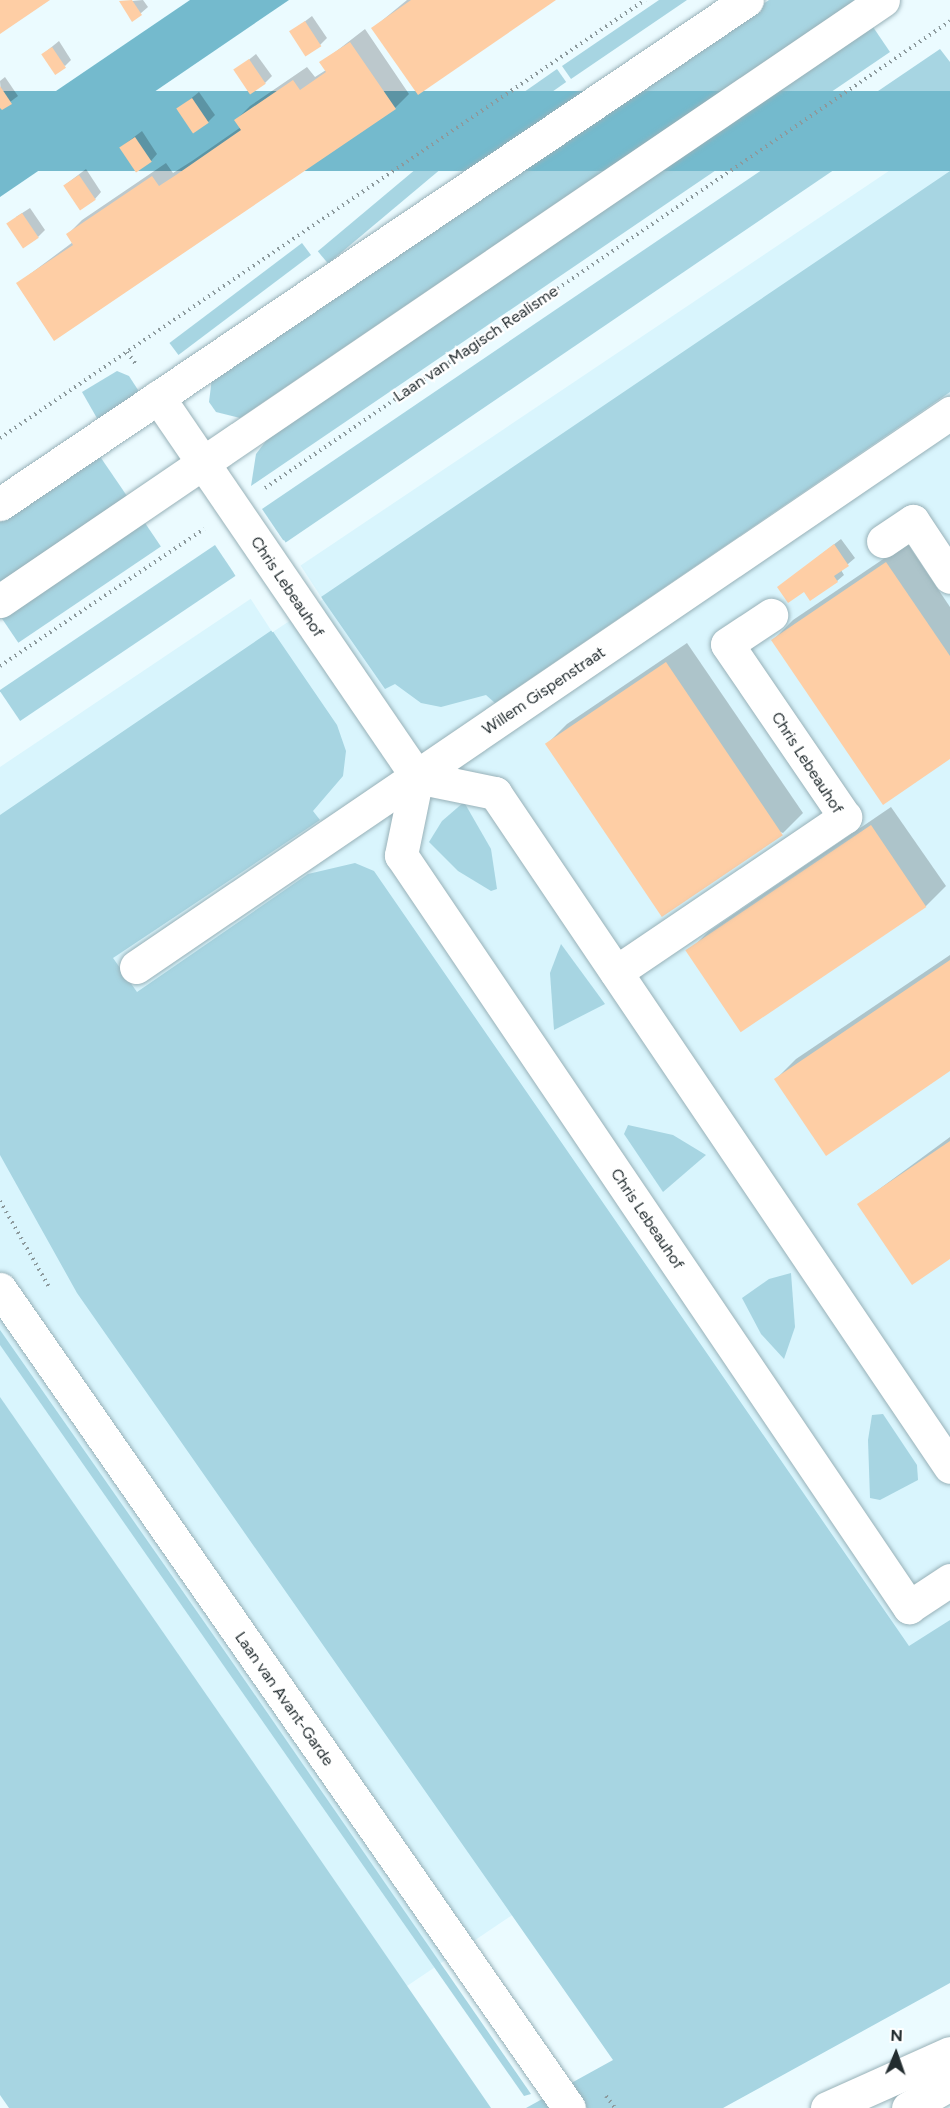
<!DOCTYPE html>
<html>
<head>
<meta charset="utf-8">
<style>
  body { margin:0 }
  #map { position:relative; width:950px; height:2108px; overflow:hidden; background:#ebfbff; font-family:Figtree,sans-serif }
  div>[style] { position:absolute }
  .built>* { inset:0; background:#d9f5fd }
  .green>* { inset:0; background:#a7d5e2; transform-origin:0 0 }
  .water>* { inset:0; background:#74bacd; transform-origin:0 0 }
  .pier>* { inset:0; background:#ebfbff; transform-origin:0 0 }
  .shadow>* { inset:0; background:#0003 }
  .building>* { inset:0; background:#fecea5; transform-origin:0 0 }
  .path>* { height:4px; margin-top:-2px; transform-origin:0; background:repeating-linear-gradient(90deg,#8c999c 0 1.5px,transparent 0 6px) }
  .roads { filter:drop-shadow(0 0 2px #98b1b8) drop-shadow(0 0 2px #98b1b8) }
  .minor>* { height:33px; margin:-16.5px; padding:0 16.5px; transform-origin:16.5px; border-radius:16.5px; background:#fff }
  .major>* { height:33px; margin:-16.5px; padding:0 16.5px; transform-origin:16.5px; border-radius:16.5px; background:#fff }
  .highway>* { height:33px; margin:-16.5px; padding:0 16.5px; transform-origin:16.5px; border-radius:16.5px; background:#fff }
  span { translate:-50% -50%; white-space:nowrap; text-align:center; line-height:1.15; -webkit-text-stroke:4.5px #fff; paint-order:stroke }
  .street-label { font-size:16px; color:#222c2f }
  .north { position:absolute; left:866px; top:2024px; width:60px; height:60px; -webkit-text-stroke:4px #fff; paint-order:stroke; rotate:2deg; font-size:16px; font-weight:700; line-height:24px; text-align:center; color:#222c2f }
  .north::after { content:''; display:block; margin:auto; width:21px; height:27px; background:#222c2f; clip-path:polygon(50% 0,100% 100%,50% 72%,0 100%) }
</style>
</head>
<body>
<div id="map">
  <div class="built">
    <div style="clip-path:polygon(950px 130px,950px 1620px,407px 1986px,0 1782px,0 767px)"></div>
  </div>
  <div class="green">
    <div style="clip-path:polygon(659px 0,687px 0,571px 79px,562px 66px)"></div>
    <div style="clip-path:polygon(769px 0,855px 0,240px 418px,216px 412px,209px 402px,212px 378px)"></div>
    <div style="clip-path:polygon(871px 24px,890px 52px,251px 486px,256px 454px,272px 433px)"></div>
    <div style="clip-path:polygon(940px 49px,950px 62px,950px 91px,285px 543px,262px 509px)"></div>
    <div style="left:557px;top:69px;width:16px;height:140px;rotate:55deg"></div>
    <div style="left:435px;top:153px;width:16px;height:153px;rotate:50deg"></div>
    <div style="clip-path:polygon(950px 171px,950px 392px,495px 703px,486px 695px,441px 707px,421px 703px,395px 684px,385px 689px,321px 597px)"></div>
    <div style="left:302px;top:243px;width:15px;height:166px;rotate:53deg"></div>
    <div style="clip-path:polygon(117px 371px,129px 376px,140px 393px,98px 420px,82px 392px)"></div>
    <div style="clip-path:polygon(99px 455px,127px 496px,0 582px,0 522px)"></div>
    <div style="left:143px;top:520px;width:32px;height:172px;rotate:56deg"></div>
    <div style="left:215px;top:545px;width:37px;height:260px;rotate:56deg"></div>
    <div style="clip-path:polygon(272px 630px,337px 725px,346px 751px,343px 776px,313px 811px,320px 820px,113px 958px,137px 992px,308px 874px,355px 863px,374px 871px,909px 1646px,950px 1620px,950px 1983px,723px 2108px,526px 2108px,613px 2060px,77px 1293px,0 1155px,0 815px)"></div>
    <div style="clip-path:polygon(464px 802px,491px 849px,497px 889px,491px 891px,458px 871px,429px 842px,442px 821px)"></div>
    <div style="clip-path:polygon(561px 944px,605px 1004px,554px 1030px,550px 973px)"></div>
    <div style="clip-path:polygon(628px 1125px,673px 1135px,706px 1155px,663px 1192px,624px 1134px)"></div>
    <div style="clip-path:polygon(791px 1273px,795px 1327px,784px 1359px,761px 1334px,742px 1298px,769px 1279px)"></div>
    <div style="clip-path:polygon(0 1330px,228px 1656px,531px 2094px,524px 2096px,0 1345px)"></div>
    <div style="clip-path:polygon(0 1397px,271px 1788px,491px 2108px,9px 2108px,0 2095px)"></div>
    <div style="clip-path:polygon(883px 1414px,917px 1465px,918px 1480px,880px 1500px,870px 1498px,868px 1440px,872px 1415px)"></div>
  </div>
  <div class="water">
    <div style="clip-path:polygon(190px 0,289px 0,0 197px,0 129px)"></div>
    <div style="left:950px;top:91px;width:80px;height:1148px;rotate:90deg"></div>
  </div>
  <div class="pier">
    <div style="left:284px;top:540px;width:71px;height:60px;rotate:57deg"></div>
  </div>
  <div class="shadow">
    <div style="clip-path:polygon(143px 0,148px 7px,133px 20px,121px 2px)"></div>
    <div style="clip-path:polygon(407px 0,551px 0,373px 28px)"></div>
    <div style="clip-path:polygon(312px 16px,327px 38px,320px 45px,291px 32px)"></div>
    <div style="clip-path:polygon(365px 29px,409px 94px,395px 108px,18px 283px,73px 242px,68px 234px,82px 220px,166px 163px,173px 173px,192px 161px,241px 127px,236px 120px,250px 106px,307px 67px,315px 77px,326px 70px,321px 63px)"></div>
    <div style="clip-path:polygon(59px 41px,71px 60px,65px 66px,43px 54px)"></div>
    <div style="clip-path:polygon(256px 54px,272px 76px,265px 83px,236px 70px)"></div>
    <div style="clip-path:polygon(5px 77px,18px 96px,2px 108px,0 81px)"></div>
    <div style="clip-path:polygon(199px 92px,215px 115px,208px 122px,178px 109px)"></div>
    <div style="clip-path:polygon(142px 131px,157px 154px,151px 161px,121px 147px)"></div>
    <div style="clip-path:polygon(86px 169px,101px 192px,95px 199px,65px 185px)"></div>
    <div style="clip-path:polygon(30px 208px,45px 230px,38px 237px,16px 217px)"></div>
    <div style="clip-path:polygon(841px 539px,855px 558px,841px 570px,844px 575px,837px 581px,779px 587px)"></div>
    <div style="clip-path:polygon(907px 543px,950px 607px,950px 758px,773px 640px,793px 620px)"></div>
    <div style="clip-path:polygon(687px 643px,803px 813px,783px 833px,547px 744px,567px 724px)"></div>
    <div style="clip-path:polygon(891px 807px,946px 886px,926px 906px,688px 952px,708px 932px)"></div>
    <div style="clip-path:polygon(950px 955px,950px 1069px,776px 1079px,796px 1059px)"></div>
    <div style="clip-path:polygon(950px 1137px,950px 1257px,859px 1204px)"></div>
  </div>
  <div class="building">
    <div style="clip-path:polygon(0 0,50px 0,0 34px)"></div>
    <div style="clip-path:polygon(132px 0,142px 15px,132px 22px,119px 1px)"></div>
    <div style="clip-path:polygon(411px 0,556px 0,418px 95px,371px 28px)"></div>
    <div style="left:305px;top:21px;width:30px;height:19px;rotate:57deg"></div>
    <div style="clip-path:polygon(350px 42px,396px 109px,54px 341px,16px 283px,73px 245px,66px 234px,152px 176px,159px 186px,176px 175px,241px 130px,234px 120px,293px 80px,300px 90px,326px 72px,319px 62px)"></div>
    <div style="left:52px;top:47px;width:25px;height:13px;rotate:56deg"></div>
    <div style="left:249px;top:59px;width:30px;height:19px;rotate:56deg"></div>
    <div style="clip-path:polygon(0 86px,12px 104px,2px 110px,0 108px)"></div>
    <div style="left:192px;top:98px;width:30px;height:19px;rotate:56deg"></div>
    <div style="left:135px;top:137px;width:30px;height:19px;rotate:56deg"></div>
    <div style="left:79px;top:175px;width:30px;height:19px;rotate:56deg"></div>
    <div style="left:22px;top:213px;width:30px;height:19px;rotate:56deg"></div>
    <div style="clip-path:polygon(834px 544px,849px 566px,834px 576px,838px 582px,810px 601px,804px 592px,788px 603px,777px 587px)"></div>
    <div style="clip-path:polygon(886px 562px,950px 656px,950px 759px,883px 805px,771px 640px)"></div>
    <div style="left:666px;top:662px;width:209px;height:146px;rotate:56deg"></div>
    <div style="left:871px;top:825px;width:99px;height:224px;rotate:56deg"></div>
    <div style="clip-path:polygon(950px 960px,950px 1071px,826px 1156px,774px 1079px)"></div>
    <div style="clip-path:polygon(950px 1141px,950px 1259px,912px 1285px,857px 1204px)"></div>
  </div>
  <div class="path">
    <div style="left:127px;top:352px;width:17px;rotate:54deg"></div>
    <div style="left:0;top:438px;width:780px;rotate:-34.18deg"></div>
    <div style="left:265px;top:488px;width:829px;rotate:-34.28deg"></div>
    <div style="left:0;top:666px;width:246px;rotate:-33.9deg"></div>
    <div style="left:0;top:1201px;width:99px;rotate:60.3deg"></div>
    <div style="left:606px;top:2096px;width:15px;rotate:53deg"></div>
  </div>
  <div class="roads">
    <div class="minor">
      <div style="left:158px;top:397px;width:460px;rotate:55.7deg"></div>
      <div style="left:417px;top:777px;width:80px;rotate:11.6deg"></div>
      <div style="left:495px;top:793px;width:813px;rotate:55.98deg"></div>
      <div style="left:0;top:504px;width:901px;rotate:-34.01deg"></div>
      <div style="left:883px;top:541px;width:36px;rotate:-34deg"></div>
      <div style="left:913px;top:521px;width:67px;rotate:56.5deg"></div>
      <div style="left:0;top:601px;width:1068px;rotate:-34.24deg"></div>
      <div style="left:417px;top:777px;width:80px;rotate:101.6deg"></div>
      <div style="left:401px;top:855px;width:908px;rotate:55.96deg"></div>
      <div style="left:909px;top:1607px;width:49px;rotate:-33.4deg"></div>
      <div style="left:136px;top:967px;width:985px;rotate:-34.24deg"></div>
      <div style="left:616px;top:972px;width:277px;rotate:-34.1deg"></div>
      <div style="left:845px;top:817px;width:209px;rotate:-124.3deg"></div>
      <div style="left:727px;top:644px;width:53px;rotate:-33.4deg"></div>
    </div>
    <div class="major">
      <div style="left:0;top:1289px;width:997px;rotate:55.21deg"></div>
    </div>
    <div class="highway">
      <div style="left:827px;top:2108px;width:135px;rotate:-24.1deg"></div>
      <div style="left:908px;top:2108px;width:48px;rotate:-29.7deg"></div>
    </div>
  </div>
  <div class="street-label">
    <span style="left:476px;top:344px;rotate:-34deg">Laan van Magisch Realisme</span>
    <span style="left:287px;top:587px;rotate:56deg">Chris Lebeauhof</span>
    <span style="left:544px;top:691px;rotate:-34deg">Willem Gispenstraat</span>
    <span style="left:807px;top:763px;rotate:57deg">Chris Lebeauhof</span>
    <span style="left:647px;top:1219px;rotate:56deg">Chris Lebeauhof</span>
    <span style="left:284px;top:1699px;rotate:55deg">Laan van Avant-Garde</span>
  </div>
  <div class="north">N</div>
</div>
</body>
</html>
